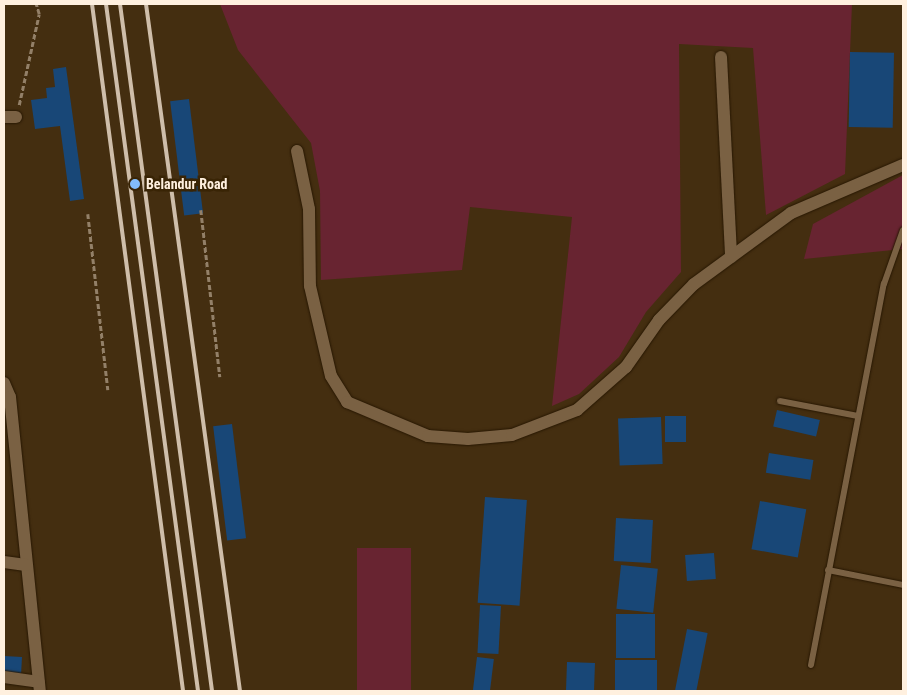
<!DOCTYPE html>
<html>
<head>
<meta charset="utf-8">
<style>
  body { margin:0 }
  #map { position:relative; width:907px; height:695px; overflow:hidden; background:#442e10; font-family:"Roboto Condensed",sans-serif }
  div>[style] { position:absolute }
  .green>* { inset:0; background:#682431; transform-origin:0 0 }
  .building>* { inset:0; background:#184777; transform-origin:0 0 }
  .path>* { height:2.5px; margin-top:-1.25px; transform-origin:0; background:repeating-linear-gradient(90deg,#938068 0 5px,transparent 0 7.5px) }
  .roads { filter:drop-shadow(0 0 1px #271702) drop-shadow(0 0 1px #271702) }
  .lane>* { height:6px; margin:-3px; padding:0 3px; transform-origin:3px; border-radius:3px; background:#7a6143 }
  .street>* { height:12px; margin:-6px; padding:0 6px; transform-origin:6px; border-radius:6px; background:#7a6143 }
  .rail>* { height:4px; margin:-2px; padding:0 2px; transform-origin:2px; border-radius:2px; background:#cfbeaa }
  .dots>* { width:14px; height:14px; translate:-50% -50%; box-sizing:border-box; border:2px solid #392405; border-radius:50% }
  span { translate:-50% -50%; white-space:nowrap; text-align:center; line-height:1.15; -webkit-text-stroke:5px #392405; paint-order:stroke }
  .poi-label { font-size:14px; color:#fff0df; font-weight:700 }
  .left { translate:0 -50%; text-align:left }
  .frame { position:absolute; inset:0; border:5px solid #fff0df; pointer-events:none }
</style>
</head>
<body>
<div id="map">
  <div class="green">
    <div style="clip-path:polygon(220px 4px,852px 4px,845px 174px,766px 215px,753px 48px,679px 44px,681px 272px,646px 312px,619px 357px,579px 394px,552px 406px,572px 217px,470px 207px,462px 270px,321px 280px,320px 191px,311px 143px,238px 50px)"></div>
    <div style="clip-path:polygon(903px 175px,903px 249px,804px 259px,813px 224px)"></div>
    <div style="left:411px;top:548px;width:143px;height:54px;rotate:90deg"></div>
  </div>
  <div class="building">
    <div style="left:850px;top:52px;width:44px;height:75px;rotate:1deg"></div>
    <div style="clip-path:polygon(66px 67px,84px 199px,70px 201px,60px 126px,35px 129px,31px 100px,47px 98px,46px 88px,55px 87px,53px 69px)"></div>
    <div style="left:189px;top:99px;width:115px;height:19px;rotate:83deg"></div>
    <div style="left:777px;top:410px;width:44px;height:17px;rotate:13deg"></div>
    <div style="left:665px;top:416px;width:21px;height:26px"></div>
    <div style="left:661px;top:417px;width:47px;height:43px;rotate:88deg"></div>
    <div style="left:232px;top:424px;width:115px;height:19px;rotate:83deg"></div>
    <div style="left:769px;top:453px;width:45px;height:20px;rotate:9deg"></div>
    <div style="left:485px;top:497px;width:42px;height:106px;rotate:4deg"></div>
    <div style="left:760px;top:501px;width:47px;height:49px;rotate:10deg"></div>
    <div style="left:616px;top:518px;width:37px;height:43px;rotate:3deg"></div>
    <div style="left:714px;top:553px;width:26px;height:29px;rotate:86deg"></div>
    <div style="left:621px;top:565px;width:37px;height:44px;rotate:6deg"></div>
    <div style="left:480px;top:605px;width:21px;height:48px;rotate:3deg"></div>
    <div style="left:616px;top:614px;width:39px;height:44px"></div>
    <div style="left:687px;top:629px;width:21px;height:63px;rotate:11deg"></div>
    <div style="left:4px;top:656px;width:18px;height:16px;rotate:3deg"></div>
    <div style="left:477px;top:657px;width:17px;height:34px;rotate:7deg"></div>
    <div style="left:615px;top:660px;width:42px;height:31px"></div>
    <div style="left:567px;top:662px;width:28px;height:29px;rotate:2deg"></div>
  </div>
  <div class="path">
    <div style="left:19px;top:105px;width:93px;rotate:-77.6deg"></div>
    <div style="left:39px;top:14px;width:10px;rotate:-107deg"></div>
    <div style="left:201px;top:210px;width:168px;rotate:83.5deg"></div>
    <div style="left:88px;top:214px;width:177px;rotate:83.5deg"></div>
  </div>
  <div class="roads">
    <div class="lane">
      <div style="left:780px;top:401px;width:79px;rotate:10.9deg"></div>
      <div style="left:828px;top:570px;width:76px;rotate:11.3deg"></div>
      <div style="left:811px;top:665px;width:388px;rotate:-79.2deg"></div>
      <div style="left:884px;top:284px;width:57px;rotate:-70.6deg"></div>
    </div>
    <div class="street">
      <div style="left:721px;top:57px;width:200px;rotate:87.1deg"></div>
      <div style="left:4px;top:117px;width:12px"></div>
      <div style="left:297px;top:151px;width:59px;rotate:78.3deg"></div>
      <div style="left:309px;top:209px;width:77px;rotate:89.3deg"></div>
      <div style="left:310px;top:286px;width:92px;rotate:76.9deg"></div>
      <div style="left:331px;top:376px;width:31px;rotate:58deg"></div>
      <div style="left:347px;top:402px;width:88px;rotate:22.8deg"></div>
      <div style="left:428px;top:436px;width:40px;rotate:4.3deg"></div>
      <div style="left:468px;top:439px;width:44px;rotate:-5.2deg"></div>
      <div style="left:512px;top:435px;width:70px;rotate:-21deg"></div>
      <div style="left:577px;top:410px;width:65px;rotate:-41.3deg"></div>
      <div style="left:626px;top:367px;width:57px;rotate:-54.9deg"></div>
      <div style="left:659px;top:320px;width:50px;rotate:-45.8deg"></div>
      <div style="left:694px;top:284px;width:120px;rotate:-36.2deg"></div>
      <div style="left:791px;top:213px;width:122px;rotate:-23.2deg"></div>
      <div style="left:4px;top:383px;width:15px;rotate:67deg"></div>
      <div style="left:10px;top:397px;width:296px;rotate:84.2deg"></div>
      <div style="left:4px;top:562px;width:22px;rotate:8deg"></div>
      <div style="left:4px;top:677px;width:35px;rotate:8deg"></div>
    </div>
  </div>
  <div class="rail">
    <div style="left:92px;top:4px;width:693px;rotate:82.45deg"></div>
    <div style="left:106px;top:4px;width:693px;rotate:82.37deg"></div>
    <div style="left:120px;top:4px;width:693px;rotate:82.37deg"></div>
    <div style="left:146px;top:4px;width:693px;rotate:82.21deg"></div>
  </div>
  <div class="dots">
    <div style="left:135px;top:184px;background:#83bcfb"></div>
  </div>
  <div class="poi-label">
    <span class="left" style="left:146px;top:184px">Belandur Road</span>
  </div>
  <div class="frame"></div>
</div>
</body>
</html>
